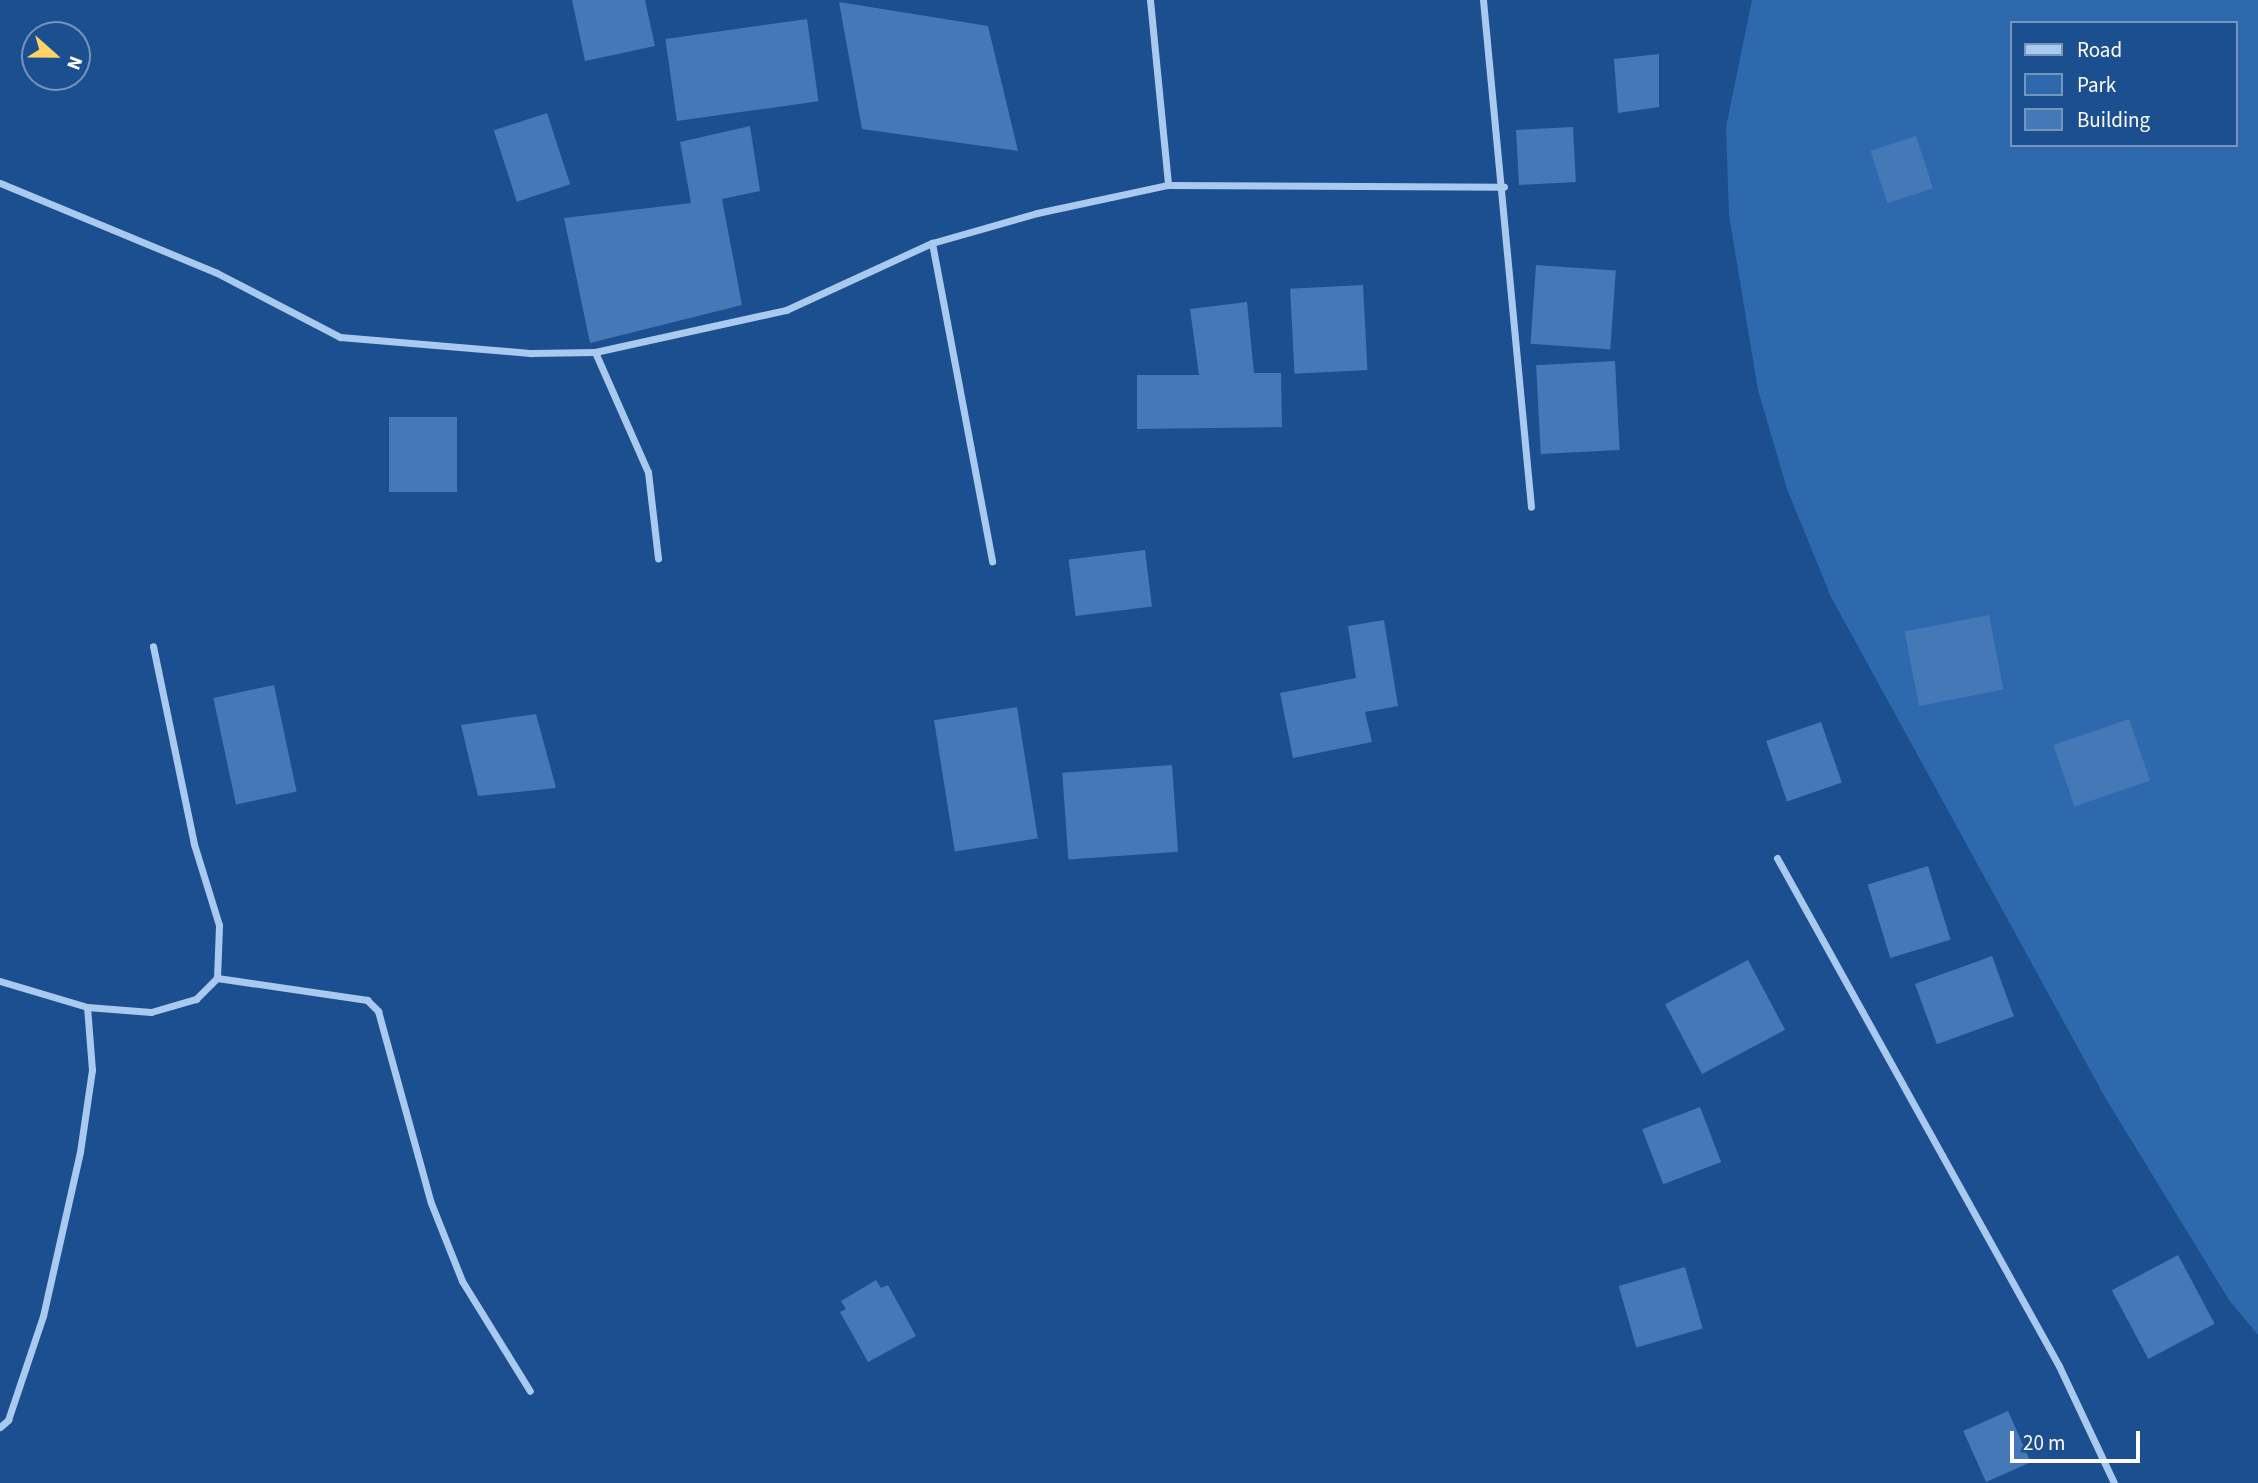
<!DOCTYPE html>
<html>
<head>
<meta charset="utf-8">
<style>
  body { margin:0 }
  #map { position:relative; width:2258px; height:1483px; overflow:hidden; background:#1b4f8f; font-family:"Source Sans 3",sans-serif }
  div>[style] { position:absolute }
  .green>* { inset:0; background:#2e69ad }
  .building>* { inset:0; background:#4478b7; transform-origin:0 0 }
  .street>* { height:7px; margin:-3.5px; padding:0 3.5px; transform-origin:3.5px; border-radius:3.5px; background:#a9c9ee }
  span { translate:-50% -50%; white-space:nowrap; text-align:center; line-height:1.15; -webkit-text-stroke:6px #1b4f8f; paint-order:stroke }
  .legend { position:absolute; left:2010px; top:21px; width:228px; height:126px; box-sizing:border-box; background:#1b4f8f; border:2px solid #7695bc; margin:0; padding:9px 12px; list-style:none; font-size:21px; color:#fff }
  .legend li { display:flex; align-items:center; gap:14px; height:35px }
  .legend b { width:35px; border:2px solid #7695bc }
  .north { position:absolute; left:21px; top:21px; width:70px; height:70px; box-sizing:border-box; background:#1b4f8f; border:2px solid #7695bc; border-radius:50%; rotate:111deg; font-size:19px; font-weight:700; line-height:28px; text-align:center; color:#fff }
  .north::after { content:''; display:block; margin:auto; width:24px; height:32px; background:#ffd166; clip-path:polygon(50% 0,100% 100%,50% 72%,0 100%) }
  .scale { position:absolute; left:2010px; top:1431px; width:130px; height:32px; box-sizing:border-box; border:4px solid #fff; border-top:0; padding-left:9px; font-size:21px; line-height:24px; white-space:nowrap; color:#fff; -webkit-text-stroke:5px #1b4f8f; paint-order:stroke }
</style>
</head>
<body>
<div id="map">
  <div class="green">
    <div style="clip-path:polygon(evenodd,1752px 0,2258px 0,2258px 1335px,2229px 1300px,2106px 1099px,1831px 597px,1787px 489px,1758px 390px,1729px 215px,1726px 127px,1752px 0,2011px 23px,2235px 23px,2235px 145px,2011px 145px,2011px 23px)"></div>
  </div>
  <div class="building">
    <div style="clip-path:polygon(572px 0,645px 0,655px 46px,585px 61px)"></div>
    <div style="clip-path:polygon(839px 2px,988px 26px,1018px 151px,862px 129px)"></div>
    <div style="left:807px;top:19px;width:83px;height:143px;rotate:82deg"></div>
    <div style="clip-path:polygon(1659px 54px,1659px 107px,1618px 113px,1614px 59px)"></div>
    <div style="left:547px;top:113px;width:75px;height:56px;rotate:72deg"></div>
    <div style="clip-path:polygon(750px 126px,760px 191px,722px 199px,742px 305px,590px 343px,564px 218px,691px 203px,680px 142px)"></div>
    <div style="left:1573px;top:127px;width:55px;height:57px;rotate:87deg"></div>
    <div style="left:1916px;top:136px;width:55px;height:48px;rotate:72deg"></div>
    <div style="left:1536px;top:265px;width:80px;height:79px;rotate:4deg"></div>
    <div style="left:1363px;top:285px;width:85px;height:73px;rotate:87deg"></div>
    <div style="clip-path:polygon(1247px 302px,1254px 373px,1281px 373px,1282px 427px,1137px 429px,1137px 375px,1199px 375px,1190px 309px)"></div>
    <div style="left:1615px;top:361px;width:89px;height:79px;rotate:87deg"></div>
    <div style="left:389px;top:417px;width:68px;height:75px"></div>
    <div style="left:1145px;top:550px;width:57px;height:77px;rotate:83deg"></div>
    <div style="left:1989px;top:615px;width:76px;height:86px;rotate:79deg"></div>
    <div style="clip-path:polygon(1384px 620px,1398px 706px,1365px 712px,1372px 742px,1293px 758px,1280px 693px,1356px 678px,1348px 626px)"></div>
    <div style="left:274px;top:685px;width:109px;height:62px;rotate:78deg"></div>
    <div style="left:1017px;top:707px;width:133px;height:84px;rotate:81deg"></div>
    <div style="clip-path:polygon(536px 714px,556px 788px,478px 796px,461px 725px)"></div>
    <div style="left:2129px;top:719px;width:65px;height:80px;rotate:71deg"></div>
    <div style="left:1821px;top:722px;width:64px;height:58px;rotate:71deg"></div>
    <div style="left:1172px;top:765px;width:87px;height:110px;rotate:86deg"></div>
    <div style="left:1928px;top:866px;width:77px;height:63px;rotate:73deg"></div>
    <div style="left:1992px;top:956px;width:64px;height:82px;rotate:70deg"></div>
    <div style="left:1748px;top:960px;width:79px;height:94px;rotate:62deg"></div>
    <div style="left:1700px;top:1107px;width:59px;height:62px;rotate:69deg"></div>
    <div style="left:2178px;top:1255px;width:78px;height:75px;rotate:62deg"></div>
    <div style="left:1685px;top:1267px;width:64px;height:69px;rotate:74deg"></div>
    <div style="clip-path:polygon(876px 1280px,881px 1288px,888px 1285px,916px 1336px,868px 1362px,840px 1312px,846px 1309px,841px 1301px)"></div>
    <div style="left:2008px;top:1411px;width:56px;height:49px;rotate:66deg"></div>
  </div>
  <div class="street">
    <div style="left:1150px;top:0;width:186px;rotate:84.4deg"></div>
    <div style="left:1483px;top:0;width:509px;rotate:84.59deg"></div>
    <div style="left:0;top:183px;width:235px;rotate:22.5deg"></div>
    <div style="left:217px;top:273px;width:139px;rotate:27.5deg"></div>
    <div style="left:340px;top:337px;width:193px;rotate:4.8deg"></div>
    <div style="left:532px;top:353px;width:63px;rotate:-0.9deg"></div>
    <div style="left:595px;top:352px;width:196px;rotate:-12.4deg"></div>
    <div style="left:786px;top:310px;width:161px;rotate:-24.7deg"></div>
    <div style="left:932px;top:243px;width:109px;rotate:-15.9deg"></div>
    <div style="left:1037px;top:213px;width:134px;rotate:-12.1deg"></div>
    <div style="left:1168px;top:185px;width:336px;rotate:0.3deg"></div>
    <div style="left:932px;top:243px;width:324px;rotate:79.3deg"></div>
    <div style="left:595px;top:352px;width:131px;rotate:66.2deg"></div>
    <div style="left:648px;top:472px;width:87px;rotate:83.4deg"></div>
    <div style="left:1777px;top:858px;width:581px;rotate:60.96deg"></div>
    <div style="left:2059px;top:1366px;width:129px;rotate:64.8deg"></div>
    <div style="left:217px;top:978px;width:152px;rotate:8.3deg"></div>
    <div style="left:367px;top:1000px;width:16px;rotate:45deg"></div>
    <div style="left:378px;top:1011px;width:199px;rotate:74.6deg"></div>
    <div style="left:431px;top:1203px;width:84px;rotate:68.3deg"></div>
    <div style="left:462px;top:1281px;width:129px;rotate:58.3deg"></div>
    <div style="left:0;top:981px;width:91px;rotate:16.6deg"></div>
    <div style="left:87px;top:1007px;width:64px;rotate:4.5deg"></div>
    <div style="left:151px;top:1012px;width:47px;rotate:-16.1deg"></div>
    <div style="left:196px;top:999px;width:30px;rotate:-45deg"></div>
    <div style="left:217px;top:978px;width:53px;rotate:-87.8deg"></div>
    <div style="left:219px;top:925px;width:85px;rotate:-107.2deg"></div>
    <div style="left:194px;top:844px;width:202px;rotate:-101.7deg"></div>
    <div style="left:0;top:1427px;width:11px;rotate:-41deg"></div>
    <div style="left:8px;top:1420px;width:110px;rotate:-71.4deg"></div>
    <div style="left:43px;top:1316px;width:168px;rotate:-77.3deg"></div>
    <div style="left:80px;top:1152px;width:83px;rotate:-81.7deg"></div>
    <div style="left:92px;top:1070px;width:63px;rotate:-94.5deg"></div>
  </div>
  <ul class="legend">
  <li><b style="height:9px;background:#a9c9ee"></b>Road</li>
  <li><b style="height:19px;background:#2e69ad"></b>Park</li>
  <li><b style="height:19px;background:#4478b7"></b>Building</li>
  </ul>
  <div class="north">N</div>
  <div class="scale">20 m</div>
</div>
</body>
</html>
